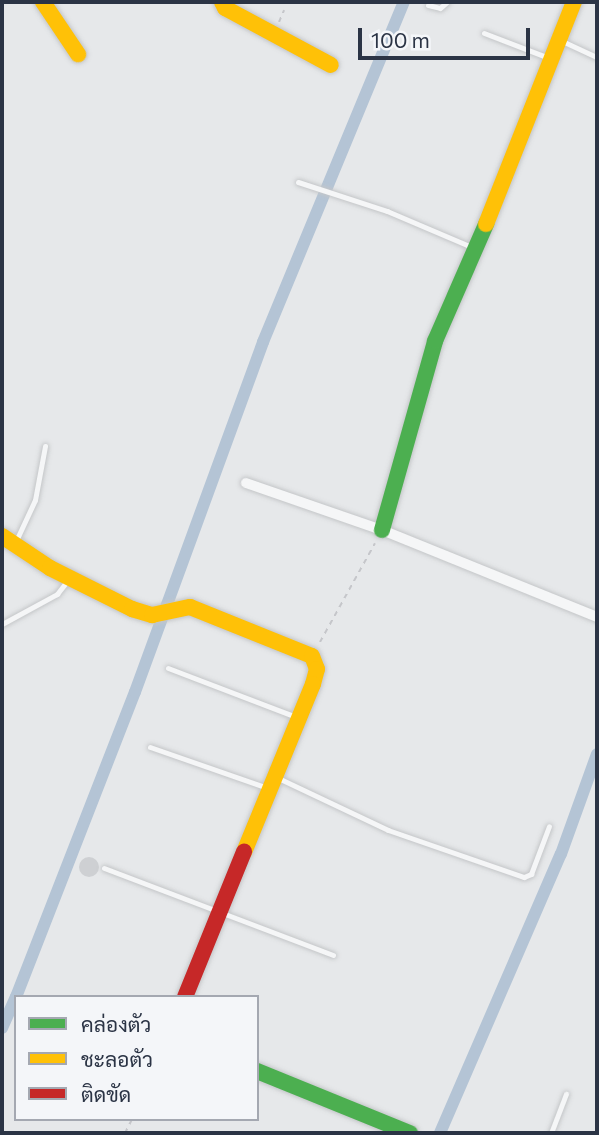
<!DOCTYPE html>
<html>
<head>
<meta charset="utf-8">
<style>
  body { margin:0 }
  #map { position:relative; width:599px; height:1135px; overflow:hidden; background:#e6e8ea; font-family:Commissioner,Sarabun,sans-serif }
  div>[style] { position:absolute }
  .canal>* { height:12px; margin:-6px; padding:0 6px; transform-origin:6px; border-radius:6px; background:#b4c4d5 }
  .building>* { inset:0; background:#ced0d3 }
  .round { border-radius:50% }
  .path>* { height:2px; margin-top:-1px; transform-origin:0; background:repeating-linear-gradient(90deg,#c5c6ca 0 5px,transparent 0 10px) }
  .roads { filter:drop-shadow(0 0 2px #c4c6c8) drop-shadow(0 0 2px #c4c6c8) }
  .lane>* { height:5px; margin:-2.5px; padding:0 2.5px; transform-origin:2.5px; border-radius:2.5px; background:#f5f6f7 }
  .street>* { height:10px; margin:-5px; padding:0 5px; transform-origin:5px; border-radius:5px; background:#f5f6f7 }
  .fast>* { height:16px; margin:-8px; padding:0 8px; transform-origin:8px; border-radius:8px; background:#4caf50 }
  .slow>* { height:16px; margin:-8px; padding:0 8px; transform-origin:8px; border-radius:8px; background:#ffc107 }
  .jam>* { height:16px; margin:-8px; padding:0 8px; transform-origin:8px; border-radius:8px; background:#c62828 }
  span { translate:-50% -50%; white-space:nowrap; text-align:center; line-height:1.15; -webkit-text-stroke:5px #f4f6f9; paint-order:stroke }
  .frame { position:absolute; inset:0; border:4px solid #2b3445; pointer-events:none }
  .legend { position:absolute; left:14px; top:995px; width:245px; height:126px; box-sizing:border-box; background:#f4f6f9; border:2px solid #a4a8b1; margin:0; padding:9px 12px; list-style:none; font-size:21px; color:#2b3445 }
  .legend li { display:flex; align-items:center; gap:14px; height:35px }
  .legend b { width:35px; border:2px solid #a4a8b1 }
  .scale { position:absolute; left:358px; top:28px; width:172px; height:32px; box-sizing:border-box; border:4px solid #2b3445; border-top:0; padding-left:9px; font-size:21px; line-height:24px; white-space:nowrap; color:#2b3445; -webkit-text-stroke:5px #f4f6f9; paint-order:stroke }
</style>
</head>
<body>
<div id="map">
  <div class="canal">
    <div style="left:16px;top:997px;width:327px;rotate:-68.7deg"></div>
    <div style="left:135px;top:692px;width:373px;rotate:-69.9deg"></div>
    <div style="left:263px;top:342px;width:368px;rotate:-67.5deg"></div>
    <div style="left:2px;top:1028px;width:34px;rotate:-66deg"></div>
    <div style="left:440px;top:1133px;width:304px;rotate:-66.6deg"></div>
    <div style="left:561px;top:854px;width:106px;rotate:-70.2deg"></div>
  </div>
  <div class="building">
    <div class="round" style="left:79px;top:857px;width:20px;height:20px"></div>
  </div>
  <div class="path">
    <div style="left:279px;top:22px;width:13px;rotate:-67deg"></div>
    <div style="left:320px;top:642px;width:113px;rotate:-60.9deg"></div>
    <div style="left:125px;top:1133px;width:16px;rotate:-63deg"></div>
  </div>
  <div class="roads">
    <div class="lane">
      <div style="left:428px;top:5px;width:12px;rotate:14deg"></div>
      <div style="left:440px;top:8px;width:9px;rotate:-41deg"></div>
      <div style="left:484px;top:33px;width:70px;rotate:21deg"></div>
      <div style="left:562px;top:41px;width:38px;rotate:25deg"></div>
      <div style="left:298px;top:182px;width:94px;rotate:18deg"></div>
      <div style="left:387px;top:211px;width:92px;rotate:23deg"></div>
      <div style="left:15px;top:543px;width:47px;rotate:-65.1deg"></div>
      <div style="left:35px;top:500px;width:55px;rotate:-79.5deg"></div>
      <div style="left:2px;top:624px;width:63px;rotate:-28.6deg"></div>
      <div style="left:57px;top:594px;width:16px;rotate:-52deg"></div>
      <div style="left:168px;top:668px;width:137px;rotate:20.9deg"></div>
      <div style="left:150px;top:747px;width:125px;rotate:19.2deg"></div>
      <div style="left:276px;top:777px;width:124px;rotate:25.3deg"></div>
      <div style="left:388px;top:830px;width:144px;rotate:19.1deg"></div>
      <div style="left:524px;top:877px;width:8px;rotate:-23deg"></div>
      <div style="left:531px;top:874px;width:51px;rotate:-69.4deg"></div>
      <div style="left:104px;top:868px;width:245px;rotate:20.8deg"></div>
      <div style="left:551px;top:1133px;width:42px;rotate:-69deg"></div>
    </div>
    <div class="street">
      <div style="left:246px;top:483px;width:144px;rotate:19.1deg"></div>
      <div style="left:382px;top:530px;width:232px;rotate:22deg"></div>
    </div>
    <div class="fast">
      <div style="left:382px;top:530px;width:196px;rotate:-74.3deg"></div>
      <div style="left:435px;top:341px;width:128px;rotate:-66.4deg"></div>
      <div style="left:257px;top:1071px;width:165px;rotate:22.1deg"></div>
    </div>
    <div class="slow">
      <div style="left:43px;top:2px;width:63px;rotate:56.1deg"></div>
      <div style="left:222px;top:2px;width:7px;rotate:63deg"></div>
      <div style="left:225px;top:8px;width:120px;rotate:28.3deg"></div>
      <div style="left:486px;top:224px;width:239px;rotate:-68.4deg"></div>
      <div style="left:2px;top:536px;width:58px;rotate:33.7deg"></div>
      <div style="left:50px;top:568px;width:92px;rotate:26.6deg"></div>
      <div style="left:132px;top:609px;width:21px;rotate:17deg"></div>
      <div style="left:152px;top:615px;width:39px;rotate:-12deg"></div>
      <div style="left:190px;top:607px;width:131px;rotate:21.9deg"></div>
      <div style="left:312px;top:656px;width:14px;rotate:69deg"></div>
      <div style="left:317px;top:669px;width:16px;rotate:105deg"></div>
      <div style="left:313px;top:684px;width:182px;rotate:112.3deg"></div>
    </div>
    <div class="jam">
      <div style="left:185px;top:997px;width:157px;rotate:-67.9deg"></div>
    </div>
  </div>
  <div class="frame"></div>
  <ul class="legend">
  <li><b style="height:9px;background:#4caf50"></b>คล่องตัว</li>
  <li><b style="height:9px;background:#ffc107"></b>ชะลอตัว</li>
  <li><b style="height:9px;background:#c62828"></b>ติดขัด</li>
  </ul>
  <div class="scale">100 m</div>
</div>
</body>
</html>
